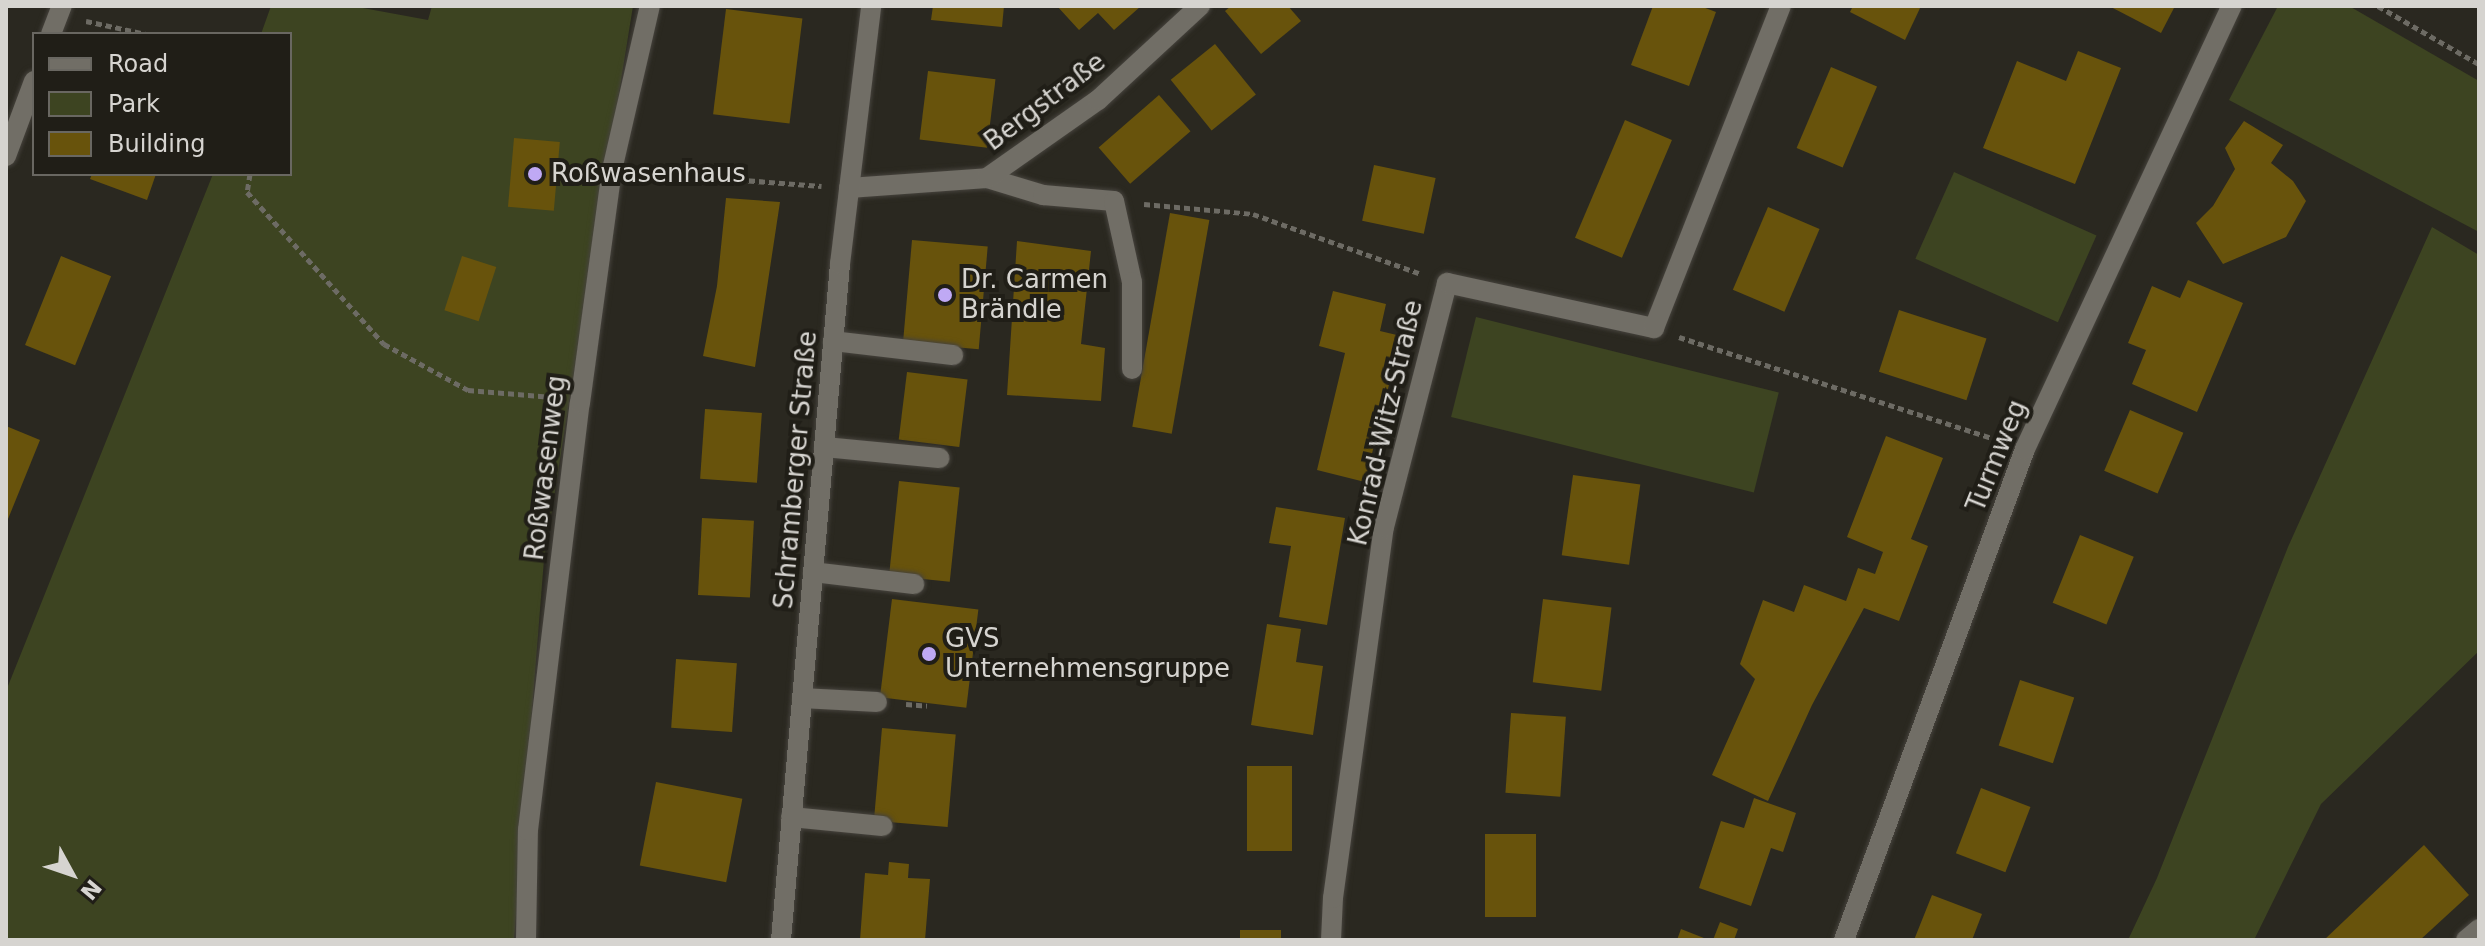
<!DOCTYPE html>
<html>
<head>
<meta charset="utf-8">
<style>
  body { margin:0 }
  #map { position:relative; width:2485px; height:946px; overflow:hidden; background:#2a2820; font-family:"DejaVu Sans",sans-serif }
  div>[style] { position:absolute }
  .green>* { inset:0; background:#3d4421; transform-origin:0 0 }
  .building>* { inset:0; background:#68530c; transform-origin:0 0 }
  .path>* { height:5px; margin-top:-2.5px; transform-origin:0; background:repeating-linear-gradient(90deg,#6d6b64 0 6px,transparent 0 10px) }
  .roads { filter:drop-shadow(0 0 2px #46433d) drop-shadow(0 0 2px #46433d) }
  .lane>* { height:20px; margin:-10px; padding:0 10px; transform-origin:10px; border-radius:10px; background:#716e66 }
  .street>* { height:20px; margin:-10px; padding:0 10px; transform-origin:10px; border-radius:10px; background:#716e66 }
  .secondary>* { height:20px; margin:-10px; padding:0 10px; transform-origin:10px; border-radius:10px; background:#716e66 }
  .dots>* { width:22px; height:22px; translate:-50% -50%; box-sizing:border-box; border:4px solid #201e17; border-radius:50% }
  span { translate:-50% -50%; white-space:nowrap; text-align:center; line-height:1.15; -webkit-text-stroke:8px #201e17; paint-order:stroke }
  .street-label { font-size:26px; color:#d6d4d0 }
  .poi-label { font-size:26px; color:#d6d4d0 }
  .left { translate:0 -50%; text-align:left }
  .frame { position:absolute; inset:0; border:8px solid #d6d4d0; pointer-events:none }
  .legend { position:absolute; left:32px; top:32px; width:260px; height:144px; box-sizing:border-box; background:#201e17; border:2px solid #696761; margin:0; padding:10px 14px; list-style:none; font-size:24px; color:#d6d4d0 }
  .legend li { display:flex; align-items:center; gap:16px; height:40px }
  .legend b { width:40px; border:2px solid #696761 }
  .north { position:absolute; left:32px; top:834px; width:80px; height:80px; -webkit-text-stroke:6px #201e17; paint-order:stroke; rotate:130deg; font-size:22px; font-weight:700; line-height:32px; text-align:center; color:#d6d4d0 }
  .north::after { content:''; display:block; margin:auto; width:28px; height:36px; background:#d6d4d0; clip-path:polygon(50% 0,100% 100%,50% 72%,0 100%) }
</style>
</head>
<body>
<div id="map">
  <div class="green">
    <div style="clip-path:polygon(271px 6px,352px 6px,428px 20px,432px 6px,633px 6px,544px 559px,514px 940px,6px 940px,6px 691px,213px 174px,290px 174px,290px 34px,261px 34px)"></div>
    <div style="clip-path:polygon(2278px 6px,2349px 6px,2479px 81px,2479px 232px,2229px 100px)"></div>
    <div style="left:1954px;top:172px;width:156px;height:95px;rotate:24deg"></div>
    <div style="clip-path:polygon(2432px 227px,2479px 255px,2479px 651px,2321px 804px,2254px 940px,2128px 940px,2157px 878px,2288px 547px)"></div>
    <div style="left:1476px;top:317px;width:312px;height:103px;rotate:14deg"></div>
  </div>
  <div class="building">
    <div style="clip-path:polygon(933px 6px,1004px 6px,1002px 27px,931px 20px)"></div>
    <div style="clip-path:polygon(1057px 6px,1141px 6px,1114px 30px,1098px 13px,1079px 30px)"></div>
    <div style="clip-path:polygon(1231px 6px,1288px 6px,1301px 21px,1261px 54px,1225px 11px)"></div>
    <div style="clip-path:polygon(1653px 6px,1700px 6px,1716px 12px,1689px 86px,1631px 65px)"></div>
    <div style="clip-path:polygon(1853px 6px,1921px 6px,1905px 40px,1850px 12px)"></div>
    <div style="clip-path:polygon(2109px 6px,2175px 6px,2161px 33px)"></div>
    <div style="left:726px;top:9px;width:77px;height:106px;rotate:7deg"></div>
    <div style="left:1215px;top:44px;width:65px;height:57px;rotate:51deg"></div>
    <div style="clip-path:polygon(2078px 51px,2121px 68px,2075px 184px,1983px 148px,2017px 61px,2066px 81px)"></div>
    <div style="left:1831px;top:67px;width:50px;height:88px;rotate:23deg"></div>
    <div style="left:928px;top:71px;width:68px;height:69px;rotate:7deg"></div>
    <div style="left:1159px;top:95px;width:48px;height:80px;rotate:49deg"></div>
    <div style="left:1625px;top:120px;width:51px;height:128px;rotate:23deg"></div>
    <div style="clip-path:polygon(2244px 121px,2283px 145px,2271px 163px,2293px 181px,2306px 201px,2286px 237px,2223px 264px,2196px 223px,2213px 206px,2235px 169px,2225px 148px)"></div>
    <div style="left:514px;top:138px;width:46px;height:69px;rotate:5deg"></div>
    <div style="left:1374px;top:165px;width:63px;height:57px;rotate:12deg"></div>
    <div style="clip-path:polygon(92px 174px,156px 174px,147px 200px,90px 179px)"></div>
    <div style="clip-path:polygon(726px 198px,780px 202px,755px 367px,703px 356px,717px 286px)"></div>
    <div style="left:1768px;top:207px;width:56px;height:90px;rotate:23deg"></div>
    <div style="left:1170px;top:213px;width:40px;height:217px;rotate:10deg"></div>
    <div style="left:912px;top:240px;width:76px;height:103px;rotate:5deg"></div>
    <div style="clip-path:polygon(1017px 241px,1091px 251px,1081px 344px,1105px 348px,1101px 401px,1007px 395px)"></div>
    <div style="left:61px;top:256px;width:54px;height:96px;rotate:22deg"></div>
    <div style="left:462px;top:256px;width:36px;height:57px;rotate:18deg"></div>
    <div style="clip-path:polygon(2188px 280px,2243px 303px,2197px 412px,2132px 384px,2146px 350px,2128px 343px,2152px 286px,2180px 298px)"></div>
    <div style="clip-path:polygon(1333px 291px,1386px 304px,1380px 331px,1401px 336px,1365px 482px,1317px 470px,1345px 353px,1319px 346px)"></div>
    <div style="left:1899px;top:310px;width:92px;height:65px;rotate:18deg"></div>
    <div style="left:907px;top:372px;width:61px;height:68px;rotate:7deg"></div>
    <div style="left:705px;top:409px;width:57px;height:70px;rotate:4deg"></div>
    <div style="left:2130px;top:410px;width:58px;height:66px;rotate:23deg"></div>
    <div style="clip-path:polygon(6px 426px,40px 440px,6px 524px)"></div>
    <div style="clip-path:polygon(1886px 436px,1943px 458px,1911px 539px,1928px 546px,1899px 621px,1864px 608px,1812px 705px,1768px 801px,1712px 775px,1755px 679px,1740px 664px,1763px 600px,1794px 612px,1804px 585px,1846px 601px,1858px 568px,1875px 574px,1883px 552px,1847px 537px)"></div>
    <div style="left:1573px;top:475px;width:68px;height:81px;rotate:8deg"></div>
    <div style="left:899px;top:481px;width:61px;height:95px;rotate:6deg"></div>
    <div style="clip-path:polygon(1276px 507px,1345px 518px,1327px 625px,1279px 617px,1291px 546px,1269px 543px)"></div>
    <div style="left:702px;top:518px;width:52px;height:77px;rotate:3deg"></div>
    <div style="left:2080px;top:535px;width:58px;height:73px;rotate:22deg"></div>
    <div style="left:892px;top:599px;width:87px;height:99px;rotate:7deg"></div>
    <div style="left:1543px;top:599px;width:69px;height:84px;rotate:7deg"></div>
    <div style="clip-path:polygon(1267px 624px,1301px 629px,1296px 662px,1323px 666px,1313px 735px,1251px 725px)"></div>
    <div style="left:676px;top:659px;width:61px;height:69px;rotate:4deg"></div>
    <div style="left:2020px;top:680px;width:57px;height:69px;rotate:18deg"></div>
    <div style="left:1511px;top:713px;width:55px;height:80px;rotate:4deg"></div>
    <div style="left:882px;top:728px;width:74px;height:93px;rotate:5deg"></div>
    <div style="left:1247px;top:766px;width:45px;height:85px"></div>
    <div style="left:656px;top:782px;width:88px;height:85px;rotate:11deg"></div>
    <div style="left:1981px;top:788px;width:53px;height:70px;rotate:21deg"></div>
    <div style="clip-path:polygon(1754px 798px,1796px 813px,1783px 852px,1771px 848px,1751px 906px,1699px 888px,1721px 821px,1744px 828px)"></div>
    <div style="left:1485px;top:834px;width:51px;height:83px"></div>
    <div style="clip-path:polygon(2424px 845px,2469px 895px,2420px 940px,2324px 940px)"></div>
    <div style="clip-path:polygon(889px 862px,909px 864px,908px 878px,930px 879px,925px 940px,860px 940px,865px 873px,888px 875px)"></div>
    <div style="clip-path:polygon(1932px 895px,1982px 914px,1972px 940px,1914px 940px)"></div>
    <div style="clip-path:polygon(1720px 922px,1738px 929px,1734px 940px,1713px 940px)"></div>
    <div style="clip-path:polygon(1681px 929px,1709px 940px,1677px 940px)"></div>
    <div style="left:1240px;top:930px;width:41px;height:10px"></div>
  </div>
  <div class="path">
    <div style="left:2378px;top:6px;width:116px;rotate:29.9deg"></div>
    <div style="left:86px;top:21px;width:61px;rotate:12.2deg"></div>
    <div style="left:639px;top:172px;width:183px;rotate:4.4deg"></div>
    <div style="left:250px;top:174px;width:18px;rotate:99deg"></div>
    <div style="left:247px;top:192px;width:205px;rotate:48deg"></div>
    <div style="left:384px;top:344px;width:96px;rotate:28.7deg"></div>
    <div style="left:468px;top:390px;width:84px;rotate:4.8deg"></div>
    <div style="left:1144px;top:204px;width:109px;rotate:5.2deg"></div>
    <div style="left:1253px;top:214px;width:176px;rotate:19.6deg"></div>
    <div style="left:1679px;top:337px;width:334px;rotate:17.9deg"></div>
    <div style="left:906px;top:704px;width:21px;rotate:5deg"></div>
  </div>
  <div class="roads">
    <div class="lane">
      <div style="left:987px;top:178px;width:59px;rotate:16.9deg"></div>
      <div style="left:1043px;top:195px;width:71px;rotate:4.8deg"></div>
      <div style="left:1114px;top:201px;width:83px;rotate:77.5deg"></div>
      <div style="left:1132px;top:282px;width:87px;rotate:90deg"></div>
      <div style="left:833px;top:341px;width:121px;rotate:6.7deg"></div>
      <div style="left:824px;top:447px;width:116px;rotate:5.5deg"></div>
      <div style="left:813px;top:572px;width:102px;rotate:6.8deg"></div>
      <div style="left:802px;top:698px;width:75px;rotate:3.1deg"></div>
      <div style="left:791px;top:817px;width:92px;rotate:5.6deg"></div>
      <div style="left:526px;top:940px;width:110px;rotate:-89deg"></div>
      <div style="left:528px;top:830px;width:430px;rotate:-83.1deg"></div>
      <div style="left:580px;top:403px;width:235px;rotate:-82.2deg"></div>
      <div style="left:612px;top:170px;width:168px;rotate:-77deg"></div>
    </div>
    <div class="street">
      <div style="left:849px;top:188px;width:138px;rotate:-4.1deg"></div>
      <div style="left:987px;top:178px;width:136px;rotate:-35.1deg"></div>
      <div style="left:1098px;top:100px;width:139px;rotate:-42.7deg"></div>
      <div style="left:1331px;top:940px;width:42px;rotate:-87.3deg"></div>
      <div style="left:1333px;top:898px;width:374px;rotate:-82.2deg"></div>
      <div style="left:1384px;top:527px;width:252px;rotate:-75.5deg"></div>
      <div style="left:1447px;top:283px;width:212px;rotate:12.3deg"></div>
      <div style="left:1654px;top:328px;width:346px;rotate:-68.5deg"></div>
      <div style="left:1844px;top:940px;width:523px;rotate:-69.76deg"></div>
      <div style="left:2025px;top:449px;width:489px;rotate:-65deg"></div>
      <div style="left:2466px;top:940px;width:17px;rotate:-40deg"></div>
    </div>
    <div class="secondary">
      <div style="left:51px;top:34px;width:30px;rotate:-69deg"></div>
      <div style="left:6px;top:156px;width:80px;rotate:-69.5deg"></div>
      <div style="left:781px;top:940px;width:679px;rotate:-85.01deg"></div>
      <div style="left:840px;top:264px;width:260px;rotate:-83.1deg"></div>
    </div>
  </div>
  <div class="dots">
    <div style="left:535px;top:174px;background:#bfa9f4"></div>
    <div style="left:945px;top:295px;background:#bfa9f4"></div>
    <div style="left:929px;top:654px;background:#bfa9f4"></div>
  </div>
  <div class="street-label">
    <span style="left:1045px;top:102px;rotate:-37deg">Bergstraße</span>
    <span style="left:1386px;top:423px;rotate:-77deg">Konrad-Witz-Straße</span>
    <span style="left:1997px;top:456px;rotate:-68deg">Turmweg</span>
    <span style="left:546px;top:468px;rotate:-83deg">Roßwasenweg</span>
    <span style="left:796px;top:470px;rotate:-85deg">Schramberger Straße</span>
  </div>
  <div class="poi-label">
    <span class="left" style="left:551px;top:174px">Roßwasenhaus</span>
    <span class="left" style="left:961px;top:295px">Dr. Carmen<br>Brändle</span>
    <span class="left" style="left:945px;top:654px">GVS<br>Unternehmensgruppe</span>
  </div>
  <div class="frame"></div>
  <ul class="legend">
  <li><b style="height:10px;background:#716e66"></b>Road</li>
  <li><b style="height:22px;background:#3d4421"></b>Park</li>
  <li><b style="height:22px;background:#68530c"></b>Building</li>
  </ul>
  <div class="north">N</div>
</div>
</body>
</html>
